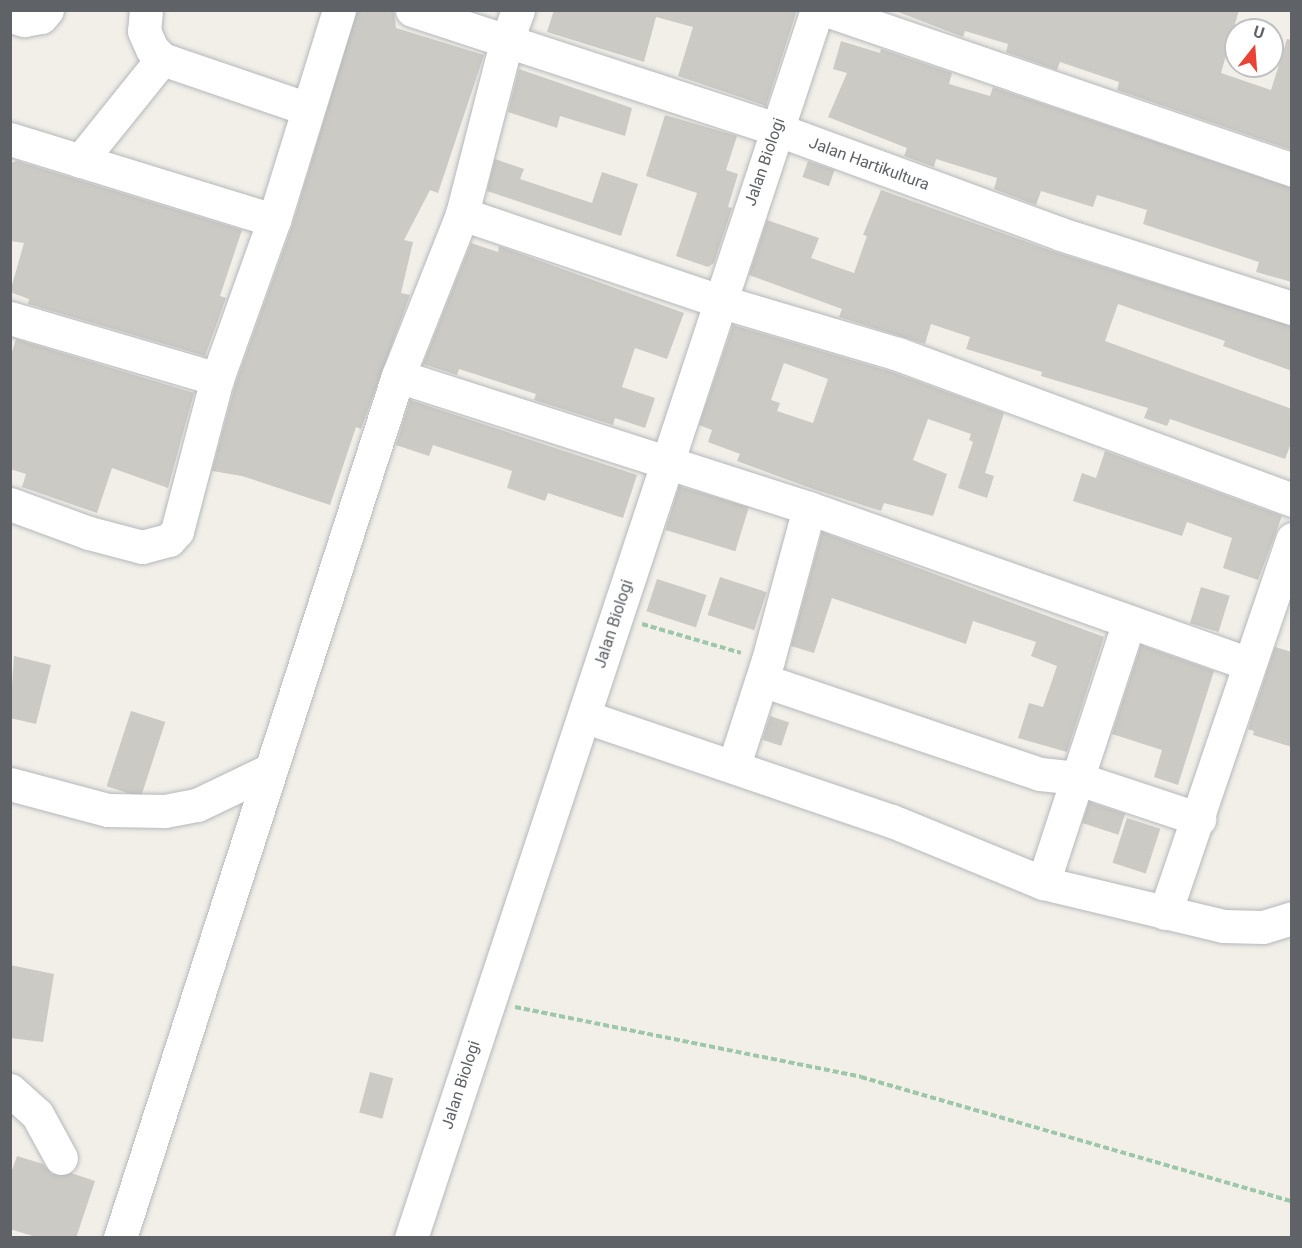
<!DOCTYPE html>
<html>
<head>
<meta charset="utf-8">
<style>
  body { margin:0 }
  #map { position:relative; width:1302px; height:1248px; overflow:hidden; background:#f1efe8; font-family:Roboto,sans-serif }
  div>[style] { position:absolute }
  .building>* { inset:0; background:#cccac5; transform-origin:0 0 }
  .path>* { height:4px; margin-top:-2px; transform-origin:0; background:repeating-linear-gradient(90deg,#9cc7a9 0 6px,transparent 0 9px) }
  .roads { filter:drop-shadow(0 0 2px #b5b8bc) drop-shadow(0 0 2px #b5b8bc) }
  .minor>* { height:33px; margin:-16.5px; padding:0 16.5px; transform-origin:16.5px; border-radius:16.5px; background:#fff }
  span { translate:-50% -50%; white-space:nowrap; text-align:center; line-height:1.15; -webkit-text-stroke:4.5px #fff; paint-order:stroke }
  .street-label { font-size:16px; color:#5f6368 }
  .frame { position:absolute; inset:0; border:12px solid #5f6368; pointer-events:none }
  .north { position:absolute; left:1224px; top:18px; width:60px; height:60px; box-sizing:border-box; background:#fff; border:2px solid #bfc1c3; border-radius:50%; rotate:17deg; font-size:16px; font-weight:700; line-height:24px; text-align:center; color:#5f6368 }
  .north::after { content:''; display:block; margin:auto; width:21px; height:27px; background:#ea4335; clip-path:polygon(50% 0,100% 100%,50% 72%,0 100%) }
</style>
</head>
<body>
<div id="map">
  <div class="building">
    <div style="clip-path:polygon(357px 10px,394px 10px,396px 28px,484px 55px,438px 193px,430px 190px,404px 240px,413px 242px,401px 293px,410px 295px,361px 429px,356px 427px,330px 505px,242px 476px,212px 471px,235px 385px,292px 226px)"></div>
    <div style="clip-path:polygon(554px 10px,797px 10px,766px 106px,678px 76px,693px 27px,656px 17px,644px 62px,547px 32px)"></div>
    <div style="clip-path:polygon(893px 10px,1239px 10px,1221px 73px,1271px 90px,1287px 39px,1292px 40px,1292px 150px,1117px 90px,1119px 82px,1060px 62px,1057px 70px,1006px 52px,1008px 44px,965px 31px,963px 37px)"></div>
    <div style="clip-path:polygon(841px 41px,880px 53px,881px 49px,952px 73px,949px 84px,990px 96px,993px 87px,1292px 188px,1292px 282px,1256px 272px,1259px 262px,1143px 224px,1147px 210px,1097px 195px,1093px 207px,1041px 191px,1036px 205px,994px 189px,997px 178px,936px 159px,934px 167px,904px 156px,907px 148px,828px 117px,847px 73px,833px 69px)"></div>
    <div style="clip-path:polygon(519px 69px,632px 108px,625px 136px,560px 116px,557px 128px,508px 112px)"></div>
    <div style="clip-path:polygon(665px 115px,737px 136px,726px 170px,738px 174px,728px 207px,732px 208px,714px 263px,708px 267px,676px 256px,697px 193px,646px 176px)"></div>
    <div style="clip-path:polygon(495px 159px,524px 169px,520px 179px,592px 203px,602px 172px,638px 184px,621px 236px,487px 191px)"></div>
    <div style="clip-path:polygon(17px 161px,242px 230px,220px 296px,226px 298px,205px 356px,28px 304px,29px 299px,10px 292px,24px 243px,10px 241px,10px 163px)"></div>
    <div style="left:808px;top:161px;width:28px;height:17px;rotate:19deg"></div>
    <div style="clip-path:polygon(881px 190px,1055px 252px,1292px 326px,1292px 371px,1223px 346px,1225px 341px,1118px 304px,1105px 341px,1292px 409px,1292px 441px,1285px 459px,1170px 419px,1167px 426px,1144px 418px,1148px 408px,1041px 376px,1042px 372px,966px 349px,970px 337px,931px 324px,925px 344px,839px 317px,842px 309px,749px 275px,767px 220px,819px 238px,811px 258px,854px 273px,867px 236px,863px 235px)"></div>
    <div style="clip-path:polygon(471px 243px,498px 252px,499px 246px,684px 313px,667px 359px,635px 348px,622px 387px,655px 398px,645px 428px,615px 418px,613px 425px,534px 400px,536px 394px,459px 369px,457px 375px,423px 364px)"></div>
    <div style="clip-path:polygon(evenodd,733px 325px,892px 372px,1004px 413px,985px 473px,994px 476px,987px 498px,958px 488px,973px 442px,969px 440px,971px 434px,928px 419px,913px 460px,947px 474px,933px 516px,884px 503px,881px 511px,813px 489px,737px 461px,740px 454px,708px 442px,712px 430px,699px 425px,733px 325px,784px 363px,828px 379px,813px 423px,777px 411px,780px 403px,771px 400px,784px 363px)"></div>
    <div style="clip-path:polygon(16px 339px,194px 393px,168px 488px,112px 468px,97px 513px,22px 487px,26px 474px,10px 469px,10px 358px)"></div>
    <div style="clip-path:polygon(410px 400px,637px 475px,623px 518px,548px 493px,545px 501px,507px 488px,512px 471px,433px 445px,429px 456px,396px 445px)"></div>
    <div style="clip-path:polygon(1105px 451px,1282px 516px,1258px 580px,1223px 568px,1232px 538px,1187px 522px,1182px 536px,1073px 501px,1082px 473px,1096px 478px)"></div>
    <div style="left:679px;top:486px;width:73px;height:46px;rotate:17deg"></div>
    <div style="clip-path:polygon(822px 532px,1104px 637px,1067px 752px,1018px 738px,1029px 703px,1043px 707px,1057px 666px,1031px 656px,1036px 642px,973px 621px,966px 644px,832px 598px,814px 653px,791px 646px)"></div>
    <div style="left:720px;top:577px;width:49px;height:40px;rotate:18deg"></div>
    <div style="left:657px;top:579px;width:52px;height:34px;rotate:18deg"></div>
    <div style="left:1201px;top:587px;width:30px;height:38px;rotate:17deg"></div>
    <div style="clip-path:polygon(1141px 645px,1214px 671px,1178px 785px,1154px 777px,1162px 750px,1112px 734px)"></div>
    <div style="clip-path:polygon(1275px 647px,1292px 652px,1292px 747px,1253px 735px,1254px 731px,1248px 729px)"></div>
    <div style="clip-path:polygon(14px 656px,51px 665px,36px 724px,10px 718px)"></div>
    <div style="left:131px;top:711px;width:36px;height:79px;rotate:18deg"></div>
    <div style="left:770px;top:716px;width:20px;height:25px;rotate:18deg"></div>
    <div style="left:1089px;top:802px;width:38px;height:22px;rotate:18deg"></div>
    <div style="left:1127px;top:818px;width:35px;height:47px;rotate:18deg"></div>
    <div style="clip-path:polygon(10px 965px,54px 974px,43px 1042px,10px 1038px)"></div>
    <div style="left:370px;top:1072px;width:24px;height:42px;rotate:15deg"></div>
    <div style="clip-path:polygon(17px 1156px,43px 1164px,52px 1174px,71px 1173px,95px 1181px,76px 1238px,39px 1238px,10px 1229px,10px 1176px)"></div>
  </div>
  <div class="path">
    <div style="left:642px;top:624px;width:103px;rotate:16.3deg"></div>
    <div style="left:515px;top:1007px;width:353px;rotate:11.4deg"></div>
    <div style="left:861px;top:1077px;width:448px;rotate:16.1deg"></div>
  </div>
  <div class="roads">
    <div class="minor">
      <div style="left:146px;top:10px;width:21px;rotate:95deg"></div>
      <div style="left:144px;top:31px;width:20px;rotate:66deg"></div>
      <div style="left:152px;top:49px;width:14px;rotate:45deg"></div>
      <div style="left:412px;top:10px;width:383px;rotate:18.1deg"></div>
      <div style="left:776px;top:129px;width:304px;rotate:20.2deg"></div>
      <div style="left:1061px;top:234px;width:243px;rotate:17.8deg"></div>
      <div style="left:826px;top:10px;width:493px;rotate:18.9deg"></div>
      <div style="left:10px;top:16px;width:15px;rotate:16deg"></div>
      <div style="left:24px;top:20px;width:17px;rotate:-10deg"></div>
      <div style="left:41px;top:17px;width:9px;rotate:-49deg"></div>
      <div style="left:10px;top:139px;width:276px;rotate:17.1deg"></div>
      <div style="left:80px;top:161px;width:131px;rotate:-51.2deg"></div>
      <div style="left:162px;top:59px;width:154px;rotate:18.9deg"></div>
      <div style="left:462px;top:214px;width:271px;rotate:18.7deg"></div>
      <div style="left:719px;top:301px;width:187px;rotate:16.5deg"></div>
      <div style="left:898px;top:354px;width:420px;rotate:20.3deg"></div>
      <div style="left:10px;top:318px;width:216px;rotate:16.4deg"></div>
      <div style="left:398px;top:376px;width:432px;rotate:17.8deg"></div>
      <div style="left:809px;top:508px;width:465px;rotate:19.5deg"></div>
      <div style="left:10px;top:504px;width:84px;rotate:20.2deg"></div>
      <div style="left:89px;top:533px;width:55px;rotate:14.8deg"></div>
      <div style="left:142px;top:547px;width:28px;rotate:-15deg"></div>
      <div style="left:169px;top:540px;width:12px;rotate:-48deg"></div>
      <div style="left:177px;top:531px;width:157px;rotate:-75.3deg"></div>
      <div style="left:217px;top:379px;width:169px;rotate:-70.3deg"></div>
      <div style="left:274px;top:220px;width:220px;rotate:-72.8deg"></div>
      <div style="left:762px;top:680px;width:293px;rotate:18.7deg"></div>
      <div style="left:1040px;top:774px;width:36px;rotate:6deg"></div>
      <div style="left:1076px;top:778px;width:130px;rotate:18.4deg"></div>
      <div style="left:586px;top:717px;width:323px;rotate:18.8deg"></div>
      <div style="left:892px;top:821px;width:163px;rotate:22.3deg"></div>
      <div style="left:1043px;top:883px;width:185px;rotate:13.4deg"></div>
      <div style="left:1223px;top:926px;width:40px;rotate:1.4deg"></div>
      <div style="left:1263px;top:927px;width:30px;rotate:-17deg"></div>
      <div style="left:734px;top:765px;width:110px;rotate:-72.1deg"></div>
      <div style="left:768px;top:660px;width:157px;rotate:-74.9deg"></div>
      <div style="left:10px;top:784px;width:101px;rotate:14.9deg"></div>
      <div style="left:108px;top:810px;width:57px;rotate:1deg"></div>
      <div style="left:165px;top:811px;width:33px;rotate:-11deg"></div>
      <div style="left:197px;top:805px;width:81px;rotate:-25.6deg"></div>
      <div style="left:1043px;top:883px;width:275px;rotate:-71.8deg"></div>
      <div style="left:1165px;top:913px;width:395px;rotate:-71.2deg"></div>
      <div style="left:10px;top:1090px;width:36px;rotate:42deg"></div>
      <div style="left:37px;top:1114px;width:50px;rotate:61.4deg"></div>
      <div style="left:120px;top:1238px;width:906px;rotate:-72.13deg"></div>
      <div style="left:398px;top:376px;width:174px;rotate:-68.4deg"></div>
      <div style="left:462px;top:214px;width:177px;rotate:-75.6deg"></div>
      <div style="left:506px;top:43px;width:35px;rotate:-70deg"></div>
      <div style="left:411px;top:1238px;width:1293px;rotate:-71.71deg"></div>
    </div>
  </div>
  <div class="street-label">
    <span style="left:765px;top:162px;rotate:-71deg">Jalan Biologi</span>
    <span style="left:869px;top:164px;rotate:20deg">Jalan Hartikultura</span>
    <span style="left:614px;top:624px;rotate:-72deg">Jalan Biologi</span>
    <span style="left:461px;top:1085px;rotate:-72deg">Jalan Biologi</span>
  </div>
  <div class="frame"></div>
  <div class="north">U</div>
</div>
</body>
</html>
